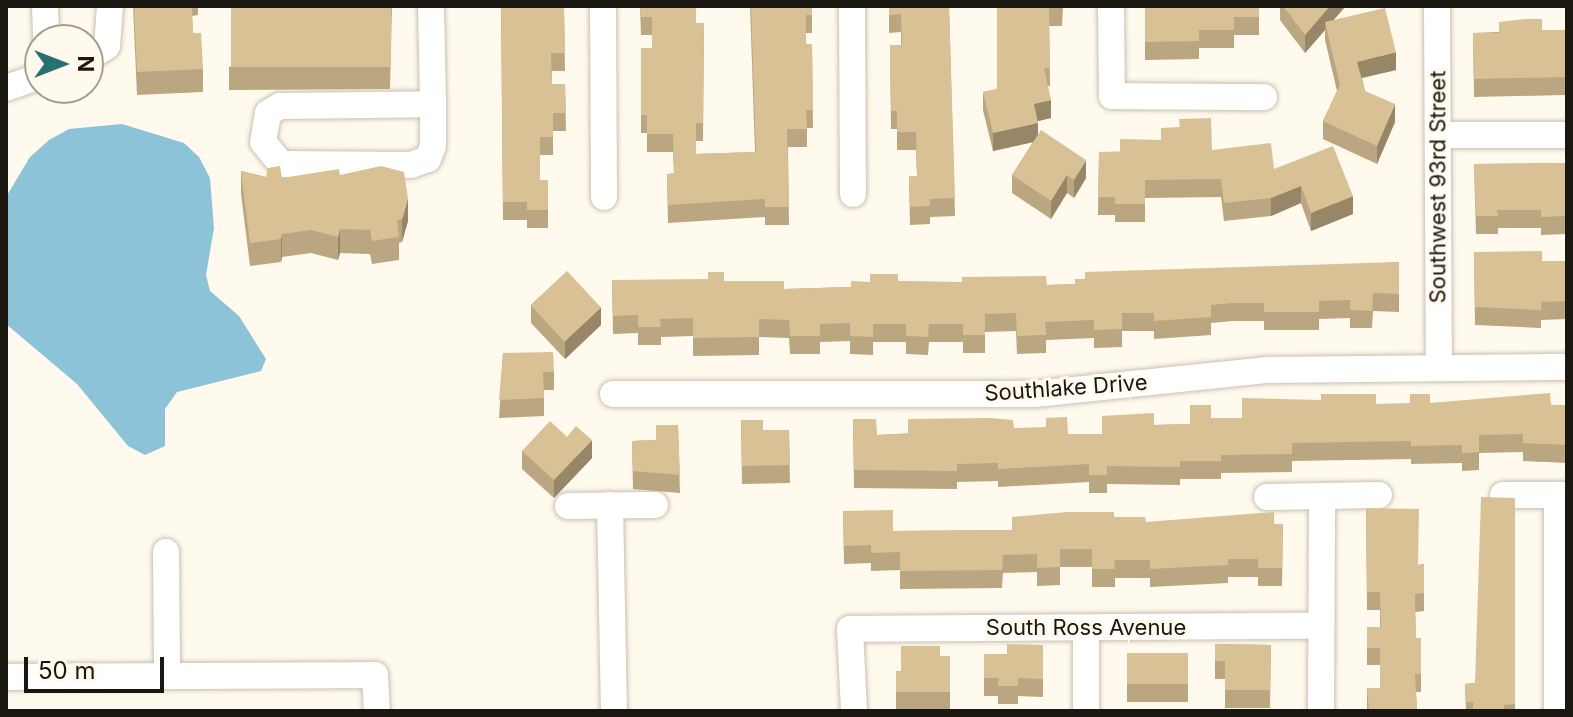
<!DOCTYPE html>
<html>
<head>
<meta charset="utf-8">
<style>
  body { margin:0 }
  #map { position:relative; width:1573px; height:717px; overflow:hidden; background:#fff9ee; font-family:Inter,sans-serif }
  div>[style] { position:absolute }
  .water>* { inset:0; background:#8dc3d8 }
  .roads { filter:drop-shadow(0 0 2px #c9c1af) drop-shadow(0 0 2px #c9c1af) }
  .minor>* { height:26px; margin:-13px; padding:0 13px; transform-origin:13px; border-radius:13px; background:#fff }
  .wall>* { inset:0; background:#baa680; transform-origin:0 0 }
  .shaded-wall>* { inset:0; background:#978768 }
  .building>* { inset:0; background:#d8c195; transform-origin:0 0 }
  span { translate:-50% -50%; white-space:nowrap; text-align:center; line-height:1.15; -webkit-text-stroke:6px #fff9ee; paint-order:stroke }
  .street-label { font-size:22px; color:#1a1710 }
  .frame { position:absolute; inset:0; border:8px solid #1a1710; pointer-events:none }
  .north { position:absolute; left:24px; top:24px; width:80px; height:80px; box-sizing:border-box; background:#fff9ee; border:2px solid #a39f95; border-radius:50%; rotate:90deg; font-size:22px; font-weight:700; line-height:32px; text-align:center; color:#1a1710 }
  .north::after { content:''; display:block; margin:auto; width:28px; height:36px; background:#277270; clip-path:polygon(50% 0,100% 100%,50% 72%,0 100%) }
  .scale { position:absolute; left:24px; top:657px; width:140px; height:36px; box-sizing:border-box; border:4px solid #1a1710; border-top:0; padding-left:10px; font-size:24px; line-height:28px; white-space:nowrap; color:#1a1710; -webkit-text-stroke:6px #fff9ee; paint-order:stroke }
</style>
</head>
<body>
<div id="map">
  <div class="water">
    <div style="clip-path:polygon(122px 124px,184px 143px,199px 157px,210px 178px,214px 228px,206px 275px,210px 291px,239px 316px,266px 359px,261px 371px,177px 392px,165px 409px,165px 446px,145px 455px,128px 446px,77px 384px,6px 324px,6px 197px,30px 157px,49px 140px,69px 129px)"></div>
  </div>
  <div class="roads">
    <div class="minor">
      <div style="left:45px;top:6px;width:34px;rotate:88deg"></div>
      <div style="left:431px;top:6px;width:98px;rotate:88.8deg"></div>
      <div style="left:433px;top:104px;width:42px;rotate:90deg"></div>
      <div style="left:433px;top:146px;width:14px;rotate:111deg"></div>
      <div style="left:428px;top:159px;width:18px;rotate:161deg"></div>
      <div style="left:411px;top:165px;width:130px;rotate:-179.6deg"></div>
      <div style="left:281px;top:164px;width:28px;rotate:-129deg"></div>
      <div style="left:263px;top:142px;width:29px;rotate:-80deg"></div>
      <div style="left:268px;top:113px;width:14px;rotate:-30deg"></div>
      <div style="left:280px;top:106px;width:153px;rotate:-0.7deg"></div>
      <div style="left:603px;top:6px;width:191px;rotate:89.7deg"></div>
      <div style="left:852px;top:6px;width:188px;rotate:89.7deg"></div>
      <div style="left:1111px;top:6px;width:90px;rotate:89.4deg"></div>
      <div style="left:1112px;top:96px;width:152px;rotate:0.4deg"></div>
      <div style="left:1437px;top:6px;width:362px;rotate:89.7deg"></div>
      <div style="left:88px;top:58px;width:22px;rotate:-32deg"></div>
      <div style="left:107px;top:46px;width:40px;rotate:-85.7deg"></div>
      <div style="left:6px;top:88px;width:36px;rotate:-19deg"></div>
      <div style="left:1439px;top:135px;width:128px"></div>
      <div style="left:613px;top:394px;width:422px"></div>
      <div style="left:1035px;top:394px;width:232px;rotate:-5.9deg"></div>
      <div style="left:1266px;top:370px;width:301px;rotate:-0.6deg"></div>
      <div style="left:1503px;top:495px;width:64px"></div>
      <div style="left:1557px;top:495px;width:216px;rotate:90deg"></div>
      <div style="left:1267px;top:497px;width:112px;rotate:-1deg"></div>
      <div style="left:610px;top:505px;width:206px;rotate:88.9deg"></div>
      <div style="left:568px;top:506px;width:87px;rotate:-0.7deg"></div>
      <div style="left:166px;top:552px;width:122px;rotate:89.5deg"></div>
      <div style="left:1086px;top:629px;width:82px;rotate:90deg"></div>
      <div style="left:6px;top:677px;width:369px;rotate:-0.3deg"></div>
      <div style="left:375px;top:675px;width:36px;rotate:87deg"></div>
      <div style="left:854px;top:711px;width:82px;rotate:-92.8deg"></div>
      <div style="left:850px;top:629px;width:471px;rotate:-0.4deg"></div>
      <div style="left:1321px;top:711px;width:214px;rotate:-89.7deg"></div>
    </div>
  </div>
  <div class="wall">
    <div style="clip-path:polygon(133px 6px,198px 6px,198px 15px,192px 16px,193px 33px,203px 69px,203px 92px,137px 95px)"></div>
    <div style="clip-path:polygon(392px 6px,390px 89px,229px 90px,229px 67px,353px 7px)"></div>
    <div style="clip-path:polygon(501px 6px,564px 6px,565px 71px,552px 71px,552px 84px,565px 84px,566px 131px,553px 131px,553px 155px,540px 155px,540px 180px,548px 180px,548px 228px,527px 228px,527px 220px,503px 220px)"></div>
    <div style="clip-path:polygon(640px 6px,696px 23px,704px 23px,703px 141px,696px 141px,696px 154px,755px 152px,750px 6px,812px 6px,812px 33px,806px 33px,806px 44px,812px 44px,813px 128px,807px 128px,807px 147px,788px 147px,789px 225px,765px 225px,765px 217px,668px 223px,667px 174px,674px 174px,673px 152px,647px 152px,647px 133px,641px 133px,641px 48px,652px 48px,652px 35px,641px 35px)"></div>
    <div style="clip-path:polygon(889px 6px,949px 6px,955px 216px,930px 217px,930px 224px,910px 225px,909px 176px,917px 176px,916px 150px,897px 150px,897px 129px,891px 129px,890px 45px,901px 45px,901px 32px,889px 33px)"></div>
    <div style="clip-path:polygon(997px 6px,1063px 6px,1062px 26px,1049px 26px,1050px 86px,1048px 86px,1051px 118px,1038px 121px,1038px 135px,1086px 178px,1074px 198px,1067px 193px,1051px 219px,1012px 193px,1012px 175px,1033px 142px,993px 151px,983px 110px,983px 92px,997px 89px)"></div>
    <div style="clip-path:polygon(1145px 6px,1259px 6px,1259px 35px,1234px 35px,1234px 48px,1199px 48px,1199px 59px,1145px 60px)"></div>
    <div style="clip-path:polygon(1280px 6px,1344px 6px,1344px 8px,1334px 20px,1396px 70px,1362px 78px,1365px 91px,1395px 122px,1377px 164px,1323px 139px,1323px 121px,1337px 91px,1325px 40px,1325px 30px,1305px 53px,1280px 20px)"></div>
    <div style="clip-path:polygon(1542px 30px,1567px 30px,1566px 95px,1474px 97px,1473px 33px)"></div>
    <div style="clip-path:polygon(1212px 150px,1274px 169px,1353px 214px,1311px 231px,1301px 203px,1271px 216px,1224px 221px,1221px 197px,1145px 198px,1145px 222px,1115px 222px,1115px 215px,1098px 215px,1099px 152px)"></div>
    <div style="clip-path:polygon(1567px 163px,1567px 234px,1541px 235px,1541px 228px,1498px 228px,1498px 234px,1476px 234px,1474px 164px)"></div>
    <div style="clip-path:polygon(241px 171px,266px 177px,282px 178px,340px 175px,408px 221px,402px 242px,399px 243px,399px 260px,372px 264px,370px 254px,340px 253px,338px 260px,311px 253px,282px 257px,281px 262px,250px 266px,241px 194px)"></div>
    <div style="clip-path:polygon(1474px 252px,1542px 261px,1567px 261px,1567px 319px,1541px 320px,1541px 328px,1475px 325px)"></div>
    <div style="clip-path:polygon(1399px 262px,1399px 312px,1373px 311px,1372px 328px,1350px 328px,1350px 318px,1319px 319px,1319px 330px,1264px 330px,1264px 321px,1233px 321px,1211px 323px,1211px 335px,1154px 339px,1154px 331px,1122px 331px,1122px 347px,1094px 348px,1094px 338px,1046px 340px,1046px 353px,1017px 354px,1016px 331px,985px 332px,985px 353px,963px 353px,963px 342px,929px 342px,928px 355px,906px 354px,906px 342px,873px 342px,873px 355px,850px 354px,850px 341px,820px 342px,820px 354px,790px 354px,789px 338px,759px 337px,759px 355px,693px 356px,693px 336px,661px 337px,661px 345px,638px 345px,638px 333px,613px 334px,612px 280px,724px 281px,784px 289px,851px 287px,898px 281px,1047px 285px,1075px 284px)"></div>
    <div style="clip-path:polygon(531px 305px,601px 325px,565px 359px,531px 323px)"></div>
    <div style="clip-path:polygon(503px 353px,554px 372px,554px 390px,544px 390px,544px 416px,499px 418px)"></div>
    <div style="clip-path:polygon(1430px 403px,1567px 405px,1567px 463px,1523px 461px,1523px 452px,1479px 453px,1479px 470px,1462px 471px,1462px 463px,1411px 464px,1411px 459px,1292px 461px,1292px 472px,1221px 473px,1221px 479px,1180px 479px,1180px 485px,1107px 484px,1107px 493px,1089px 493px,1089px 482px,998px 487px,998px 481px,957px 482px,957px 489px,854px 488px,853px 419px,877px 435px,1014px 428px,1068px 434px,1102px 434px,1154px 425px,1190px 424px,1211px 418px,1242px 418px,1376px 404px)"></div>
    <div style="clip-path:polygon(741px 420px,763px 430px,789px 430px,790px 483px,742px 484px)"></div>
    <div style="clip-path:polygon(678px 425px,680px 493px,633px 489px,632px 441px,656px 440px)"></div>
    <div style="clip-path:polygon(522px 451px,592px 458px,554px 498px,522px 469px)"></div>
    <div style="clip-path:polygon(1515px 498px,1515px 711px,1466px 711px,1465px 684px,1475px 683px)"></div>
    <div style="clip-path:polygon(1366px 508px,1418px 565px,1424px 564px,1424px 611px,1415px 612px,1416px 638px,1421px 638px,1421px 692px,1416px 692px,1417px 711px,1367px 711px,1367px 688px,1380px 688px,1380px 665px,1367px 665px,1367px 627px,1380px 627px,1380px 610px,1367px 610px)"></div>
    <div style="clip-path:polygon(843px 511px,893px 531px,1012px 530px,1114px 517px,1146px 522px,1283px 524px,1282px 586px,1258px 586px,1258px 577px,1228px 577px,1228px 583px,1150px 587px,1150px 578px,1115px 578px,1115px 587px,1092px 587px,1092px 567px,1060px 567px,1060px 585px,1037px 586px,1037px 572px,1003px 573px,1002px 588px,900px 589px,900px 570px,871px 571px,871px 563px,844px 564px)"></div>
    <div style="clip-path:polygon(1215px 644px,1271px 645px,1270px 708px,1225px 708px,1225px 679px,1215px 679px)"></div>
    <div style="clip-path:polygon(1043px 645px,1043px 697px,1018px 696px,1018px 704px,998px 704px,998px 696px,984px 696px,984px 654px,1007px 654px)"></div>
    <div style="left:1188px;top:653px;width:49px;height:61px;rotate:90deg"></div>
    <div style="clip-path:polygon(940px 656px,950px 656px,950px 710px,896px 710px,896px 671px,901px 671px)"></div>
  </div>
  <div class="shaded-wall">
    <div style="clip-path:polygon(1330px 6px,1344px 6px,1344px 8px,1326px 28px,1325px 22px,1325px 30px,1305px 53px,1305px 35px)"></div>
    <div style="clip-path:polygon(1396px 52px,1396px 70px,1357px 79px,1357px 62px)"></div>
    <div style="clip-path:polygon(1051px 100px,1051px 118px,1034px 122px,1034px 104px)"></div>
    <div style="clip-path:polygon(1395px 104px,1395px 122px,1377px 164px,1377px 146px)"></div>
    <div style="clip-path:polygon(1038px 123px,1038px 141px,993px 151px,993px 133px)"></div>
    <div style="clip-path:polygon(1086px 160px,1086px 178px,1074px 198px,1074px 180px)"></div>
    <div style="clip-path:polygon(1067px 175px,1067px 193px,1051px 219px,1051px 201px)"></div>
    <div style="clip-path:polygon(1301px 186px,1301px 203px,1271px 216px,1271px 198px)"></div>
    <div style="clip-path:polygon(1353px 196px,1353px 214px,1311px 231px,1311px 213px)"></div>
    <div style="clip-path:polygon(408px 198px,408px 221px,402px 242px,402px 219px)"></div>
    <div style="clip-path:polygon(340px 229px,340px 253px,338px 260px,338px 237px)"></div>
    <div style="clip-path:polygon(282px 234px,282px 257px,281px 262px,281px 239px)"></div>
    <div style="clip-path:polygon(601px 307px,601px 325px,565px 359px,565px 341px)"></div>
    <div style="clip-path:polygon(592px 440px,592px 458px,554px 498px,554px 480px)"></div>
  </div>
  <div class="building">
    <div style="clip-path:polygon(134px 6px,192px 6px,193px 33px,201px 33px,203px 69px,137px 72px)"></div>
    <div style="left:231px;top:6px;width:160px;height:61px"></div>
    <div style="clip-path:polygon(501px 6px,564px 6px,565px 53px,551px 53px,552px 84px,565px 84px,566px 113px,553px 113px,553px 137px,540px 137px,540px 180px,548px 180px,548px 210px,527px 210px,527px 202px,503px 202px)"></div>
    <div style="clip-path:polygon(640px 6px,696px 6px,696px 23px,704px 23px,703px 123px,696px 123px,696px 154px,756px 152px,751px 6px,812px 6px,812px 15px,806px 15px,806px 44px,812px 44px,813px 110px,806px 110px,807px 129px,787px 129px,789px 207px,765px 207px,765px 199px,668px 205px,667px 174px,674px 173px,673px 134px,647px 134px,647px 115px,641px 115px,641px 48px,652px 48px,652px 17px,641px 17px)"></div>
    <div style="clip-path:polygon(889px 6px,949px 6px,955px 198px,930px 199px,930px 206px,910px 207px,909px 176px,917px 176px,916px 132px,897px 132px,897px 111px,891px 111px,890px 45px,902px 45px,901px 14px,889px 15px)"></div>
    <div style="clip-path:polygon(997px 6px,1062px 6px,1062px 8px,1049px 8px,1050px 68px,1044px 68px,1051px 100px,1034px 104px,1038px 123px,993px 133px,983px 92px,997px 89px)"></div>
    <div style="clip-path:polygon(1145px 6px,1259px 6px,1259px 17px,1234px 17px,1234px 30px,1199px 30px,1199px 41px,1145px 42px)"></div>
    <div style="clip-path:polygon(1283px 6px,1330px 6px,1305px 35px)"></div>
    <div style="clip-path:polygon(1385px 8px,1396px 52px,1357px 62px,1365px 91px,1395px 104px,1377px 146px,1323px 121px,1340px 85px,1325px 22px)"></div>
    <div style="clip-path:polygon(1526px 19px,1542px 19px,1542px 30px,1567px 30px,1566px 77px,1474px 79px,1473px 33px,1499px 33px,1499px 22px)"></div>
    <div style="clip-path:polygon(1211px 118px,1212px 150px,1271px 143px,1274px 169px,1333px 146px,1353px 196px,1311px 213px,1301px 186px,1271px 198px,1224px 203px,1221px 179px,1145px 180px,1145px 204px,1115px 204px,1115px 197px,1098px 197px,1099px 152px,1120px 152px,1120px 139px,1161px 140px,1161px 128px,1180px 127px,1179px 119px)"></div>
    <div style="clip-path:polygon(1041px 130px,1086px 160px,1074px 180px,1067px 175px,1051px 201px,1012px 175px)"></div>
    <div style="clip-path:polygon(1567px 163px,1567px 216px,1541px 217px,1541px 210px,1497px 210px,1498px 216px,1476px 216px,1474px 164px)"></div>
    <div style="clip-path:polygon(280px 166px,282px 178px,339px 169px,340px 175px,381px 166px,404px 172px,408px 198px,402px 219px,397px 220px,399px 237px,372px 241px,370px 230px,340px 229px,338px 237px,311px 230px,282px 234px,281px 239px,250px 243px,241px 171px,266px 177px,268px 168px)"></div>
    <div style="clip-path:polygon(1542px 251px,1542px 261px,1567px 261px,1567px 301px,1541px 302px,1541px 310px,1475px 307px,1474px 252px)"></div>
    <div style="clip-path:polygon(1399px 262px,1399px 294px,1373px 293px,1372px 311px,1350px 310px,1350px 300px,1319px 301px,1319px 312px,1264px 312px,1264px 303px,1233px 303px,1211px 305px,1211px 317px,1154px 321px,1154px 313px,1122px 313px,1122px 329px,1094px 330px,1094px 320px,1045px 322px,1046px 335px,1017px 336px,1016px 313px,985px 314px,985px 335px,963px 335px,963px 324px,929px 324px,928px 337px,906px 336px,906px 324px,873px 324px,873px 337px,850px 336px,850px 323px,820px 324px,820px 336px,790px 336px,789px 320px,759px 319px,759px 337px,693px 338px,693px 318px,660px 319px,661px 327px,638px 327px,638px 315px,613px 316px,612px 280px,708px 279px,708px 272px,724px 272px,724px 281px,784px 281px,784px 289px,851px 287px,851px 281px,870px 282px,870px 274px,898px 274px,898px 281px,962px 282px,962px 277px,1046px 276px,1047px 285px,1075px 284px,1075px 279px,1085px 279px,1085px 272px)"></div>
    <div style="left:567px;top:271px;width:50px;height:50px;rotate:47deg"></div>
    <div style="clip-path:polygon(553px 352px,554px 372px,543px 372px,544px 398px,499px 400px,503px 353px)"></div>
    <div style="clip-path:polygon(1550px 393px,1551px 405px,1567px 405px,1567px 445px,1523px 443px,1523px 434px,1479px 435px,1479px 452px,1462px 453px,1462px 445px,1411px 446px,1411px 441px,1292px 443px,1292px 454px,1221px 455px,1221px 461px,1180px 461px,1180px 467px,1107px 466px,1107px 475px,1089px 475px,1089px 464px,998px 469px,998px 463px,957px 464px,957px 471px,854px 470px,853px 419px,876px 419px,877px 435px,908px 434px,908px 419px,990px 418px,1013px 420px,1014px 428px,1046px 427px,1046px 418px,1067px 417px,1068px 434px,1102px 434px,1102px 416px,1154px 413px,1154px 425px,1190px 424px,1190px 405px,1211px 405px,1211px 418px,1242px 418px,1242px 398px,1321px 400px,1321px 394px,1376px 394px,1376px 404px,1410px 404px,1410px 394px,1430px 394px,1430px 403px)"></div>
    <div style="clip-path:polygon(741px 420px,763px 420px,763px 430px,789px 430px,790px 465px,742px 466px)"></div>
    <div style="clip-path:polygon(550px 421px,567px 437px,576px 426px,592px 440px,554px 480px,522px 451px)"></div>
    <div style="clip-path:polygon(656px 425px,678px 425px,680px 475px,633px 471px,632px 441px,656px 440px)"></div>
    <div style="clip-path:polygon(1481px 497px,1515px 498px,1515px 704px,1504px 705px,1504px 711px,1473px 711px,1473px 702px,1466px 702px,1465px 684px,1475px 683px)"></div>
    <div style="clip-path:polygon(1366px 508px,1419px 509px,1418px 565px,1424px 564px,1424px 593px,1415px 594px,1416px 638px,1421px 638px,1421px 674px,1415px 674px,1417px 711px,1369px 711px,1367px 688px,1380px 688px,1380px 648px,1367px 648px,1367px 627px,1381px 627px,1380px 592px,1367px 592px)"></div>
    <div style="clip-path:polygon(893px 510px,893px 531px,1012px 530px,1012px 517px,1067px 512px,1114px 512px,1114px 517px,1145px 517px,1146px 522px,1274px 512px,1274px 524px,1283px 524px,1282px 568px,1258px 568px,1258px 559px,1228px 559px,1228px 565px,1150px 569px,1150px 560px,1114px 560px,1115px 569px,1092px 569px,1092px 549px,1060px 549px,1060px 567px,1037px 568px,1037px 554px,1003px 555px,1002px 570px,900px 571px,900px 552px,871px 553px,871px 545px,844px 546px,843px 511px)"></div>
    <div style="clip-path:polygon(1007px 644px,1043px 645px,1043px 679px,1018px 678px,1018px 686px,998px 686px,999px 678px,984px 678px,984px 654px,1007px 654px)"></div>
    <div style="clip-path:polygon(1215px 644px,1271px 645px,1270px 690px,1225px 690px,1225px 661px,1215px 661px)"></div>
    <div style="clip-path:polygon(901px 646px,940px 646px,940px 656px,950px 656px,950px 692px,896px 692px,896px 671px,901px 671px)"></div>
    <div style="left:1188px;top:653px;width:31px;height:61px;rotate:90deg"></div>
  </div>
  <div class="street-label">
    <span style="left:1438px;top:187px;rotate:-90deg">Southwest 93rd Street</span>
    <span style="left:1066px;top:388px;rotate:-4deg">Southlake Drive</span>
    <span style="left:1086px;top:628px">South Ross Avenue</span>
  </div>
  <div class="frame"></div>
  <div class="north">N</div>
  <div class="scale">50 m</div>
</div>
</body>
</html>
